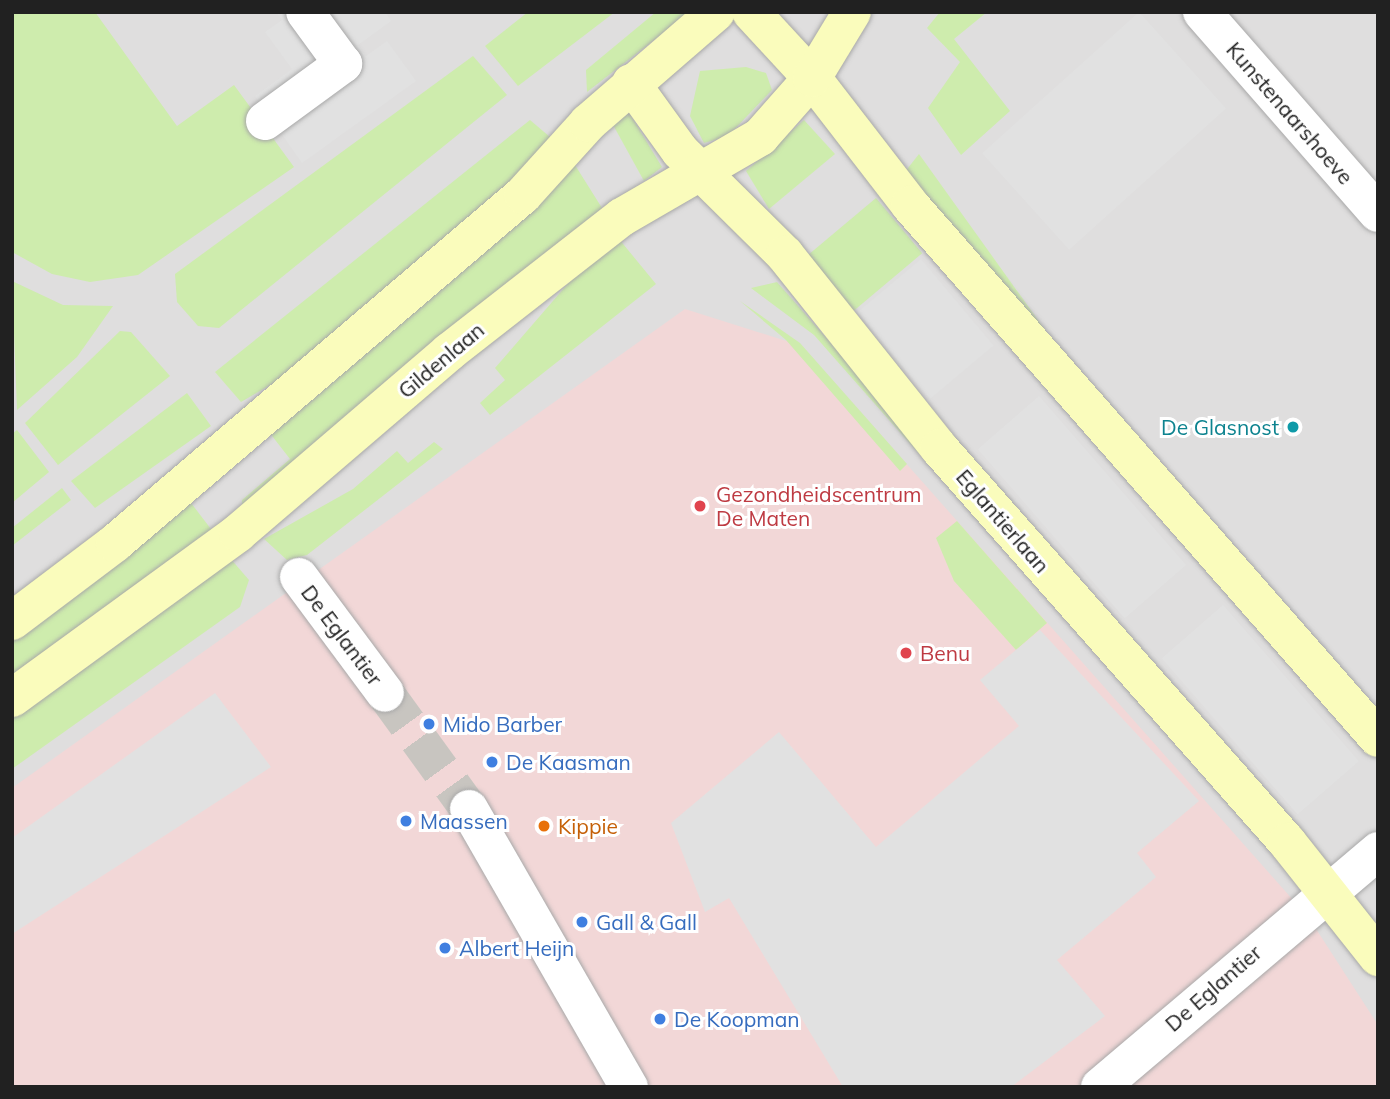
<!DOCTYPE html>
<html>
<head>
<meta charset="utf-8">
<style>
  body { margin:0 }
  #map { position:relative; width:1390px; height:1099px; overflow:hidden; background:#f2eee8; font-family:Mulish,sans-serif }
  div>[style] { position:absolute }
  .residential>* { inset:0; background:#dfdede; transform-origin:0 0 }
  .commercial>* { inset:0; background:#f2d7d7 }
  .grass>* { inset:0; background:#ceecad; transform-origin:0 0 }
  .parking>* { inset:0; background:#e1e1e1; transform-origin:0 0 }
  .street-tunnel>* { height:38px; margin-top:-19px; transform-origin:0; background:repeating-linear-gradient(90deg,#c8c5c0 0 38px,transparent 0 57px) }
  .roads { filter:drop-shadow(0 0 2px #a8a8a8) drop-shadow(0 0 2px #a8a8a8) }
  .street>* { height:38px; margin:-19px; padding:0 19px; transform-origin:19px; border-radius:19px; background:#fff }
  .secondary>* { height:38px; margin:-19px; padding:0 19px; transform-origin:19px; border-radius:19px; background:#fafcbc }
  .dots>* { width:19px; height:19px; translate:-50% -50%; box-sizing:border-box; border:4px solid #fff; border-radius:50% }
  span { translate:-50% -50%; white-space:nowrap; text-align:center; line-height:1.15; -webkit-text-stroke:6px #fff; paint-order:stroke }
  .street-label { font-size:21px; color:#212121 }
  .culture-label { font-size:21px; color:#0d838f }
  .right { translate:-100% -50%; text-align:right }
  .health-label { font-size:21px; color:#be3a42 }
  .left { translate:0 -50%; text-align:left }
  .shop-label { font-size:21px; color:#366cbe }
  .food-label { font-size:21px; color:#c56008 }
  .frame { position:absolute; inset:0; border:14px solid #212121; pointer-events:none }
</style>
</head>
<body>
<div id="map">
  <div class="residential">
    <div style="left:12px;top:12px;width:1366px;height:1075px"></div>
  </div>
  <div class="commercial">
    <div style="clip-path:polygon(685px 309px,802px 346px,1309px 918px,1378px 1025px,1378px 1087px,12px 1087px,12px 788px)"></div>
  </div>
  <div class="grass">
    <div style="clip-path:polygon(12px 12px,95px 12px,177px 126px,234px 85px,294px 167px,138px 275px,90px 282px,52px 274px,12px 252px)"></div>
    <div style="clip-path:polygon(528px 12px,615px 12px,518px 86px,485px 46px)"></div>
    <div style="clip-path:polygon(656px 12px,690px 12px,587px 92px,586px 70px)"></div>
    <div style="clip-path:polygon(940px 12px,987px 12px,954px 39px,1010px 111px,961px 155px,928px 108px,960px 62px,927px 28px)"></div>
    <div style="clip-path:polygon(473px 56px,507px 95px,219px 328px,198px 326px,177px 302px,175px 274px)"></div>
    <div style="clip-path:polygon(746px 67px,766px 73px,772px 90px,728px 136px,704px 143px,690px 116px,700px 71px)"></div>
    <div style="clip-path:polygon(628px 111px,662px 167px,644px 181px,612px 123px)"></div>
    <div style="clip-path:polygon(530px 120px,550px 137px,505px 194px,299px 368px,241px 402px,215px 372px)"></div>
    <div style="clip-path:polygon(804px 120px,835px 154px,769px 209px,746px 171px)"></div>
    <div style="clip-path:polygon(919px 154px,1048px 334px,904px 173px)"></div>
    <div style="clip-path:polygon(575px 165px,602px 208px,242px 510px,242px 500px,290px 459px,269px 432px)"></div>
    <div style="left:876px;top:198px;width:72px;height:91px;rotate:50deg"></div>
    <div style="clip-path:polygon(619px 239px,656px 284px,490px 415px,480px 403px,505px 380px,495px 368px,584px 265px)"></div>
    <div style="clip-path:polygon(12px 281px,63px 305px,113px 306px,77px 357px,17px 410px)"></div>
    <div style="clip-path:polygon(777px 282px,924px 449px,919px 454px,814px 335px,751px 288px)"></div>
    <div style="clip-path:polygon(740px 301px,800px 343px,907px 464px,900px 471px,786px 340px)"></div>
    <div style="clip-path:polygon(120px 331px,131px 332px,170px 376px,58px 465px,25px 423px)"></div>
    <div style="clip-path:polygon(187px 393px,211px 426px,95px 508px,71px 481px)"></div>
    <div style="clip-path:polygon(17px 430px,49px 472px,12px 503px,12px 434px)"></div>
    <div style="clip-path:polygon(434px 442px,443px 449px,307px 555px,287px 560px,264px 539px,353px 489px,397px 451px,408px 463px)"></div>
    <div style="clip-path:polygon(62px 488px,71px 500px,12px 546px,12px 528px)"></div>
    <div style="clip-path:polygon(188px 499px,214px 533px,12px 681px,12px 640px)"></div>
    <div style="clip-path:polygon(957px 521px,1047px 623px,1016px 650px,954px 581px,936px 538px)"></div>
    <div style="clip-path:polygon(230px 558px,249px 580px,240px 607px,12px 769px,12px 716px)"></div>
  </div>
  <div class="parking">
    <div style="clip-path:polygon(276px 12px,385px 12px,391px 21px,358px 45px,366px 56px,387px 41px,416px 81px,302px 163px,255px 96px,292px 69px,265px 32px,282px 20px)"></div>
    <div style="left:1139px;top:12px;width:130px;height:211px;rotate:48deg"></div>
    <div style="left:921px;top:259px;width:113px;height:83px;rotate:50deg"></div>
    <div style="left:1039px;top:396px;width:224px;height:81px;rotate:49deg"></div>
    <div style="left:1223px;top:605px;width:207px;height:81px;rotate:49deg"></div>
    <div style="clip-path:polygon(1040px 630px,1199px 801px,1137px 853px,1156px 877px,1057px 960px,1105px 1016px,1011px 1087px,843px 1087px,729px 898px,705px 912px,671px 823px,779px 732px,876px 847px,1019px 726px,980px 680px)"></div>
    <div style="clip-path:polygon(215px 693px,271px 767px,12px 934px,12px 838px)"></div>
  </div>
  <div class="street-tunnel">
    <div style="left:385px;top:693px;width:143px;rotate:54.1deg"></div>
  </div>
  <div class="roads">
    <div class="street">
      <div style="left:1202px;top:12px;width:267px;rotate:48.8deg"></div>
      <div style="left:265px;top:121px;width:97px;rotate:-36.2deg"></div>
      <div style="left:343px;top:64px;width:64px;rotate:-126.2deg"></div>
      <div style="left:299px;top:577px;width:144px;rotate:53.4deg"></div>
      <div style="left:469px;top:809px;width:321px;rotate:60.1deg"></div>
      <div style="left:1100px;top:1087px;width:365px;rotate:-40.3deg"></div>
    </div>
    <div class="secondary">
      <div style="left:751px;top:12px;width:90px;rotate:47.3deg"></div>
      <div style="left:812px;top:78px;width:160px;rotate:52.3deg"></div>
      <div style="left:910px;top:205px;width:709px;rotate:48.72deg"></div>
      <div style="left:631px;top:83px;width:84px;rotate:54.2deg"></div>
      <div style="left:680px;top:151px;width:148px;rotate:44.7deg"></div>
      <div style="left:785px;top:255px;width:247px;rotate:51.4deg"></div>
      <div style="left:939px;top:448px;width:526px;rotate:48.55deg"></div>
      <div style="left:1287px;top:842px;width:147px;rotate:51.6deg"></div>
      <div style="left:12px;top:621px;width:129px;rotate:-37.1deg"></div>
      <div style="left:115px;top:543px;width:536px;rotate:-40.46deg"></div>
      <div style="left:523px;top:195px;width:97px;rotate:-47.9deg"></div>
      <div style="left:588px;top:123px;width:169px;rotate:-40.9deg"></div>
      <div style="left:12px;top:698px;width:280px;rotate:-36.1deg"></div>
      <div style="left:238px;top:533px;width:278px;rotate:-40.6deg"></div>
      <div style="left:449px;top:352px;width:219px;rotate:-38deg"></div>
      <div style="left:622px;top:217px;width:160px;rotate:-30.1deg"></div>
      <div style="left:760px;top:137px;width:79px;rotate:-48.6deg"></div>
      <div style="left:812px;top:78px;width:77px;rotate:-58.8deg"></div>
    </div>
  </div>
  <div class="dots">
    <div style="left:1293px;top:427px;background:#0f9aa8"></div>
    <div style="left:700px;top:506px;background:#e0444e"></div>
    <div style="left:906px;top:653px;background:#e0444e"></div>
    <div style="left:429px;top:724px;background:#3f7fe0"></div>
    <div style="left:492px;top:762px;background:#3f7fe0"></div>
    <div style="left:406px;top:821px;background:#3f7fe0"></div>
    <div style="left:544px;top:826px;background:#e8710a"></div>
    <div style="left:582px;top:922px;background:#3f7fe0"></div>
    <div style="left:445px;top:948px;background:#3f7fe0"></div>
    <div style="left:660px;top:1019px;background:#3f7fe0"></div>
  </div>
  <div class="street-label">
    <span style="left:1290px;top:113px;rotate:49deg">Kunstenaarshoeve</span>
    <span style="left:441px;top:360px;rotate:-40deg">Gildenlaan</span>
    <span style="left:1003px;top:521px;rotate:49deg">Eglantierlaan</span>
    <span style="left:342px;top:635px;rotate:53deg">De Eglantier</span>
    <span style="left:1213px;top:988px;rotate:-41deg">De Eglantier</span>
  </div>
  <div class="culture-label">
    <span class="right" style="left:1279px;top:427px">De Glasnost</span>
  </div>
  <div class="health-label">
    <span class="left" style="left:716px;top:506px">Gezondheidscentrum<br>De Maten</span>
    <span class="left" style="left:920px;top:653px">Benu</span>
  </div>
  <div class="shop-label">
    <span class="left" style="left:443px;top:724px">Mido Barber</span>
    <span class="left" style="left:506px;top:762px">De Kaasman</span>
    <span class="left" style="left:420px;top:821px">Maassen</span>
    <span class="left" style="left:596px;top:922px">Gall &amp; Gall</span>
    <span class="left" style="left:459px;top:948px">Albert Heijn</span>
    <span class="left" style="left:674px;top:1019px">De Koopman</span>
  </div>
  <div class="food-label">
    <span class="left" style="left:558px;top:826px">Kippie</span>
  </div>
  <div class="frame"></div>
</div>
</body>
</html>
